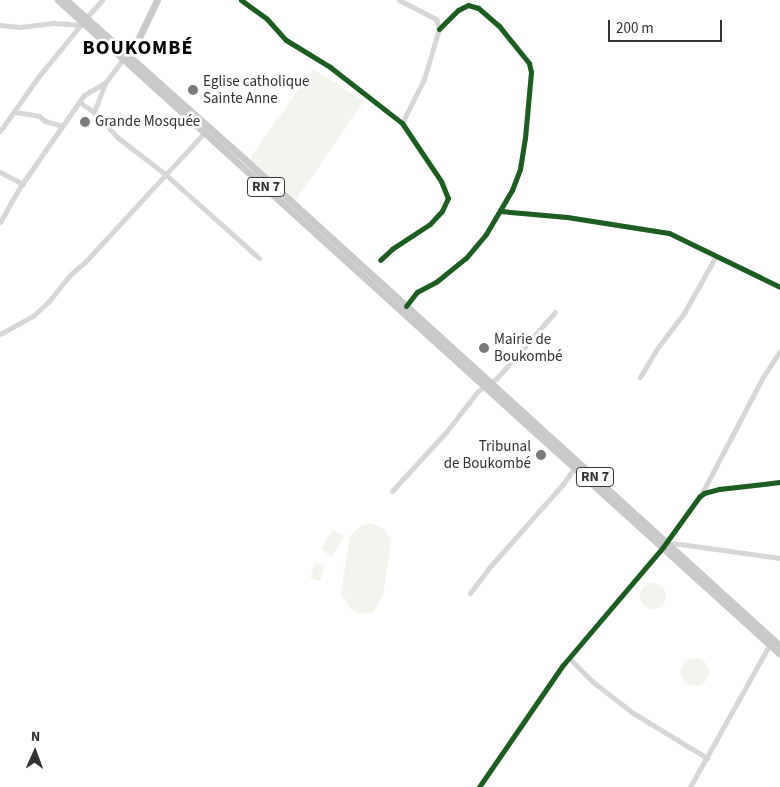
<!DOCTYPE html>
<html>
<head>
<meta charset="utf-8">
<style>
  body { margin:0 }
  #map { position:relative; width:780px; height:787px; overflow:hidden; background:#fff; font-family:"Source Sans 3",sans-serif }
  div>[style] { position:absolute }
  .green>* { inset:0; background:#f1f5ed; transform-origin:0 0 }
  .round { border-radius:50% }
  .minor>* { height:5px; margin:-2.5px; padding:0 2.5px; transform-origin:2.5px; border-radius:2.5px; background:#d7d7d7 }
  .major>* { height:7px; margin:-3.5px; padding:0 3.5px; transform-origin:3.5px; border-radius:3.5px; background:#cacaca }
  .cycleway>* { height:5px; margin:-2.5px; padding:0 2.5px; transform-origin:2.5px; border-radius:2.5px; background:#1b5e20 }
  .dots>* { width:14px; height:14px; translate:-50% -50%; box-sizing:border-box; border:2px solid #fff; border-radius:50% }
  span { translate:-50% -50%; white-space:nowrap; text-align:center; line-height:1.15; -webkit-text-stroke:5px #fff; paint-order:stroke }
  .shield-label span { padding:1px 4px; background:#fff; border:1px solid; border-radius:4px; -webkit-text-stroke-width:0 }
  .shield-label { font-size:14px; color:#333; font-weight:700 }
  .poi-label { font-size:15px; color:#333 }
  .left { translate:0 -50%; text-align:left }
  .right { translate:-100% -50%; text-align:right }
  .district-label { font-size:20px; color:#000; font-weight:700; letter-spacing:1px }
  .north { position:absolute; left:10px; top:727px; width:50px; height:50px; -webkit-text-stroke:4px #fff; paint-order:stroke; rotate:2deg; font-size:14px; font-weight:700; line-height:20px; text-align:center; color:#333 }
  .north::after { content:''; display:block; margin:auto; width:18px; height:22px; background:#333; clip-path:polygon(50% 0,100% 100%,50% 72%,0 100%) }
  .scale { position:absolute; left:608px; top:20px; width:114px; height:22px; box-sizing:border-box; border:2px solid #333; border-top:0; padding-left:6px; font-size:15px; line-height:18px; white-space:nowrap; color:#333; -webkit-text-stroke:4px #fff; paint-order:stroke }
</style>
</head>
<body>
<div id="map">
  <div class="green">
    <div style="clip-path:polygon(313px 69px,364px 101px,294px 203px,250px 158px)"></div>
    <div style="clip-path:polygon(371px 523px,384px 529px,391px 540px,383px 597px,373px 612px,361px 614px,350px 608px,341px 594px,350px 536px,361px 526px)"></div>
    <div style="left:333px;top:530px;width:13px;height:23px;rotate:32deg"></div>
    <div style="left:315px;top:563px;width:10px;height:16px;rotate:17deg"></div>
    <div class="round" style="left:640px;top:583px;width:26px;height:26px"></div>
    <div class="round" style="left:681px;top:658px;width:28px;height:28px"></div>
  </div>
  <div class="minor">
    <div style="left:241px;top:0;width:32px;rotate:36deg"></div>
    <div style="left:267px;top:19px;width:28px;rotate:48deg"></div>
    <div style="left:286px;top:40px;width:52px;rotate:31.5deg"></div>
    <div style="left:330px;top:67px;width:91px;rotate:37.9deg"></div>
    <div style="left:402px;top:123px;width:70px;rotate:56.1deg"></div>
    <div style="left:441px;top:181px;width:18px;rotate:68deg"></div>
    <div style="left:448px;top:198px;width:14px;rotate:115deg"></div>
    <div style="left:442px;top:211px;width:18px;rotate:133deg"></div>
    <div style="left:430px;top:224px;width:45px;rotate:146.7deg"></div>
    <div style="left:392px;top:249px;width:16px;rotate:137deg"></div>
    <div style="left:399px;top:0;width:42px;rotate:27.2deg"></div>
    <div style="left:436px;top:19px;width:10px;rotate:73deg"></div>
    <div style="left:439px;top:29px;width:52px;rotate:106.7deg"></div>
    <div style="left:424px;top:79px;width:49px;rotate:116.6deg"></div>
    <div style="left:86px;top:18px;width:24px;rotate:-48deg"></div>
    <div style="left:0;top:25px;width:20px;rotate:6deg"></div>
    <div style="left:20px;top:27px;width:35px;rotate:-7deg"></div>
    <div style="left:55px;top:23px;width:27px;rotate:4deg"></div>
    <div style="left:79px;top:102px;width:18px;rotate:34deg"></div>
    <div style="left:94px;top:112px;width:34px;rotate:47deg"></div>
    <div style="left:117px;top:137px;width:61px;rotate:37.6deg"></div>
    <div style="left:165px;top:174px;width:126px;rotate:41.8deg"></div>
    <div style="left:15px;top:112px;width:24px;rotate:9deg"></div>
    <div style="left:39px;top:116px;width:8px;rotate:40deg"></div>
    <div style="left:45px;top:121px;width:18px;rotate:16deg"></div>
    <div style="left:94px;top:112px;width:30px;rotate:-69deg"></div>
    <div style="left:0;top:131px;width:67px;rotate:-54.7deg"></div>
    <div style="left:39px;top:76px;width:70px;rotate:-50.8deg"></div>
    <div style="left:0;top:172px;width:26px;rotate:28deg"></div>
    <div style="left:500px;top:211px;width:67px;rotate:5.1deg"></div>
    <div style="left:567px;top:217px;width:103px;rotate:8.9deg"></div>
    <div style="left:669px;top:233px;width:123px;rotate:25.9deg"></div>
    <div style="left:0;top:222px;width:40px;rotate:-60.3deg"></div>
    <div style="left:20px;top:187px;width:112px;rotate:-55.2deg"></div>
    <div style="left:84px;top:95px;width:24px;rotate:-30deg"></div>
    <div style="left:105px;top:83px;width:31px;rotate:-53deg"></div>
    <div style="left:406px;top:306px;width:18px;rotate:-52deg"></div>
    <div style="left:417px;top:292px;width:21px;rotate:-28deg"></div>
    <div style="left:436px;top:282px;width:38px;rotate:-39deg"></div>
    <div style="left:466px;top:258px;width:31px;rotate:-50deg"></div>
    <div style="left:486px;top:234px;width:51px;rotate:-59.4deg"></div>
    <div style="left:512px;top:190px;width:22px;rotate:-69deg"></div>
    <div style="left:520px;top:169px;width:31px;rotate:-81deg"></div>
    <div style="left:525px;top:138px;width:66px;rotate:-84.8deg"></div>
    <div style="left:531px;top:72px;width:9px;rotate:-103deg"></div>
    <div style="left:529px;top:63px;width:48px;rotate:-129deg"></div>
    <div style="left:499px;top:26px;width:28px;rotate:-139deg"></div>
    <div style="left:478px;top:8px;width:10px;rotate:-163deg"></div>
    <div style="left:468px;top:5px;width:11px;rotate:153deg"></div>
    <div style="left:458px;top:10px;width:27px;rotate:135deg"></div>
    <div style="left:0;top:334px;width:38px;rotate:-29deg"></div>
    <div style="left:33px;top:316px;width:22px;rotate:-43deg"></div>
    <div style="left:49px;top:301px;width:33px;rotate:-51deg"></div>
    <div style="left:70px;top:275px;width:20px;rotate:-41deg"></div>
    <div style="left:85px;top:262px;width:177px;rotate:-47.3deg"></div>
    <div style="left:640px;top:377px;width:31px;rotate:-59deg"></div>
    <div style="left:656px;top:350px;width:46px;rotate:-52.9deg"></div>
    <div style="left:684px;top:313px;width:65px;rotate:-60.7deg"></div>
    <div style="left:392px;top:491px;width:80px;rotate:-47.5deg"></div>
    <div style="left:446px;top:432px;width:52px;rotate:-52deg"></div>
    <div style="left:478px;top:391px;width:22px;rotate:-34deg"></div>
    <div style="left:496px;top:379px;width:89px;rotate:-48.6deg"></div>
    <div style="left:701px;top:495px;width:133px;rotate:-62.3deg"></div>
    <div style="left:763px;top:377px;width:31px;rotate:-57deg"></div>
    <div style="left:673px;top:543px;width:108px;rotate:8deg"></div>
    <div style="left:470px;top:593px;width:30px;rotate:-53deg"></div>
    <div style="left:488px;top:569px;width:113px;rotate:-48.6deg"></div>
    <div style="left:563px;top:484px;width:21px;rotate:-55deg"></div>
    <div style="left:569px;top:658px;width:34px;rotate:45deg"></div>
    <div style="left:593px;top:682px;width:51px;rotate:37.8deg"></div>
    <div style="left:633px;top:713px;width:87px;rotate:31.3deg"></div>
    <div style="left:479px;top:787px;width:148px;rotate:-55.5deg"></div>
    <div style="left:563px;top:665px;width:155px;rotate:-49.7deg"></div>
    <div style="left:663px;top:547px;width:62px;rotate:-54.2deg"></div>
    <div style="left:699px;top:497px;width:6px;rotate:-39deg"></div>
    <div style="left:704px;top:493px;width:16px;rotate:-15deg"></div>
    <div style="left:719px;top:489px;width:61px;rotate:-6.5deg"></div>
    <div style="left:690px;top:787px;width:164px;rotate:-60.8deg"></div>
  </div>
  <div class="major">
    <div style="left:58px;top:0;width:974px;rotate:42.17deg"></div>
    <div style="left:66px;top:0;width:232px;rotate:41.7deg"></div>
    <div style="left:239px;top:154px;width:731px;rotate:42.28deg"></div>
    <div style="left:126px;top:55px;width:15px;rotate:-48deg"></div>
    <div style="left:136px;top:44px;width:49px;rotate:-64.5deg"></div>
  </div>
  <div class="cycleway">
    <div style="left:241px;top:0;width:32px;rotate:36deg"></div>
    <div style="left:267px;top:19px;width:28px;rotate:48deg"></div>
    <div style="left:286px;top:40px;width:52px;rotate:31.5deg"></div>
    <div style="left:330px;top:67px;width:91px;rotate:37.9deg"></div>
    <div style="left:402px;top:123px;width:70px;rotate:56.1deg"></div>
    <div style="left:441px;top:181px;width:18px;rotate:68deg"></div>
    <div style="left:448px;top:198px;width:14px;rotate:115deg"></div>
    <div style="left:442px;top:211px;width:18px;rotate:133deg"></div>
    <div style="left:430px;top:224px;width:45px;rotate:146.7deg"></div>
    <div style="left:392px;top:249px;width:16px;rotate:137deg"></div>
    <div style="left:500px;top:211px;width:67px;rotate:5.1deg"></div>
    <div style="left:567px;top:217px;width:103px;rotate:8.9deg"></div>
    <div style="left:669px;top:233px;width:123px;rotate:25.9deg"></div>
    <div style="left:406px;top:306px;width:18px;rotate:-52deg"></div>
    <div style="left:417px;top:292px;width:21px;rotate:-28deg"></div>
    <div style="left:436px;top:282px;width:38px;rotate:-39deg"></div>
    <div style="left:466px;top:258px;width:31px;rotate:-50deg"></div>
    <div style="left:486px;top:234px;width:51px;rotate:-59.4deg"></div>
    <div style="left:512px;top:190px;width:22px;rotate:-69deg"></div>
    <div style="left:520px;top:169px;width:31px;rotate:-81deg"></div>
    <div style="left:525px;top:138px;width:66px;rotate:-84.8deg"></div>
    <div style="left:531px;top:72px;width:9px;rotate:-103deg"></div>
    <div style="left:529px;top:63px;width:48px;rotate:-129deg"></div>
    <div style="left:499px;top:26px;width:28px;rotate:-139deg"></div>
    <div style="left:478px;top:8px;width:10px;rotate:-163deg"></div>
    <div style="left:468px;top:5px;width:11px;rotate:153deg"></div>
    <div style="left:458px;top:10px;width:27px;rotate:135deg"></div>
    <div style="left:479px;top:787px;width:148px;rotate:-55.5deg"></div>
    <div style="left:563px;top:665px;width:155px;rotate:-49.7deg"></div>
    <div style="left:663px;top:547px;width:62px;rotate:-54.2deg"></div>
    <div style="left:699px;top:497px;width:6px;rotate:-39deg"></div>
    <div style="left:704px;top:493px;width:16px;rotate:-15deg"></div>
    <div style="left:719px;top:489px;width:61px;rotate:-6.5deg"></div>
  </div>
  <div class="dots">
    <div style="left:193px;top:90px;background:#7a7a7a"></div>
    <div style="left:85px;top:122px;background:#7a7a7a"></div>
    <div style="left:484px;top:348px;background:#7a7a7a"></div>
    <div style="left:541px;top:455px;background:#7a7a7a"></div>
  </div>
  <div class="shield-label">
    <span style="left:266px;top:187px">RN 7</span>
    <span style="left:595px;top:477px">RN 7</span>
  </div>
  <div class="poi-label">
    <span class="left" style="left:203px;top:90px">Eglise catholique<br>Sainte Anne</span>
    <span class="left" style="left:95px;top:122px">Grande Mosquée</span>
    <span class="left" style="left:494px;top:348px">Mairie de<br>Boukombé</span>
    <span class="right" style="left:531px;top:455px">Tribunal<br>de Boukombé</span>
  </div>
  <div class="district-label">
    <span style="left:138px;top:48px">BOUKOMBÉ</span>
  </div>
  <div class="north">N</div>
  <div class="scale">200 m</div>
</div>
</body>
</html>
